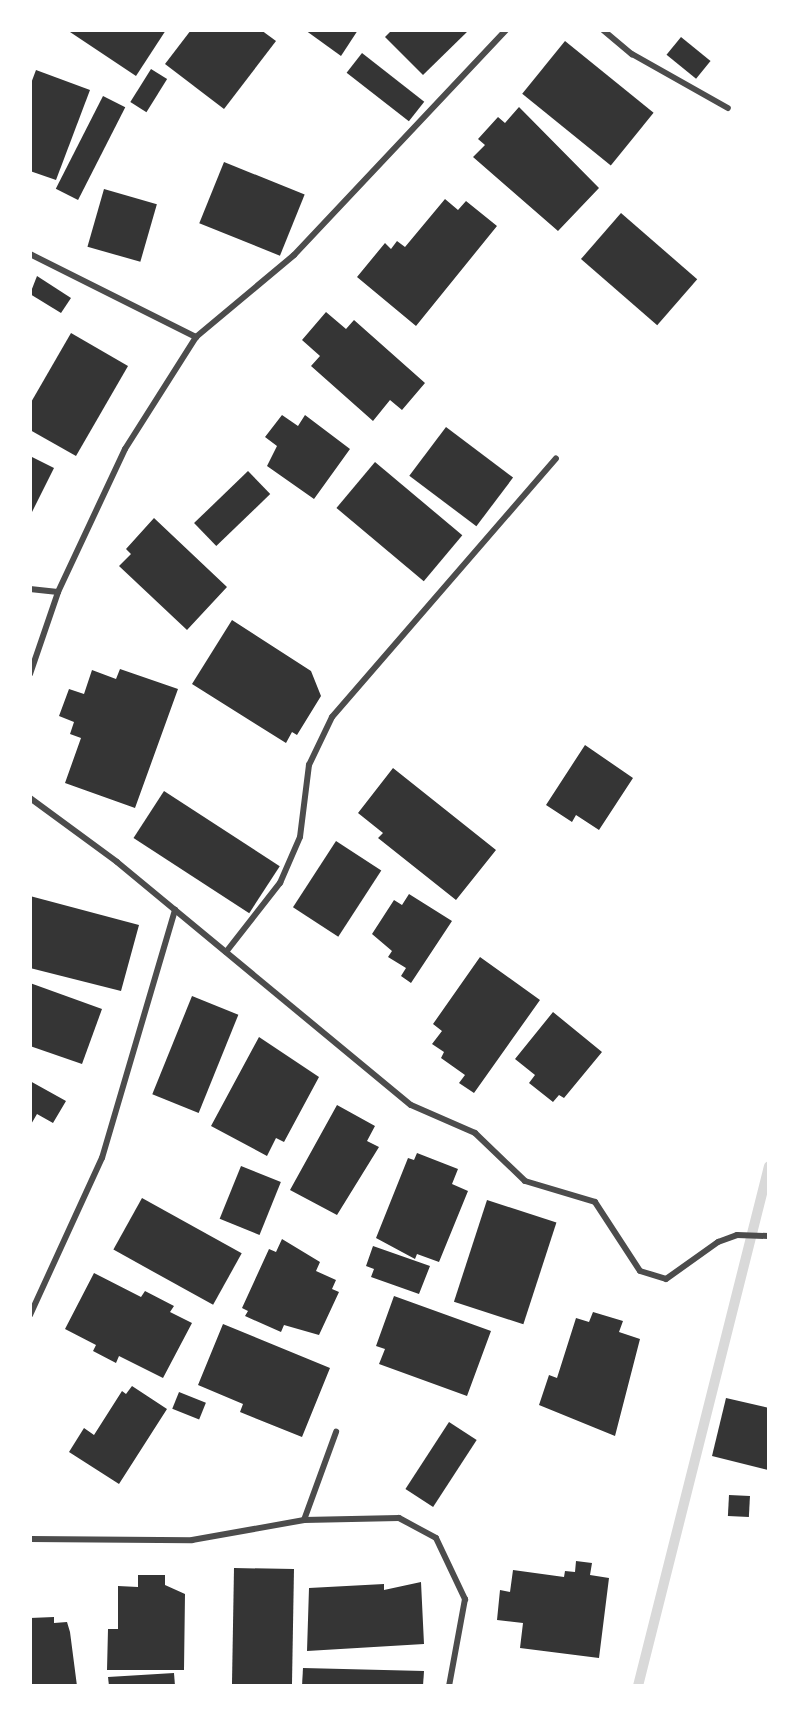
<!DOCTYPE html>
<html>
<head>
<meta charset="utf-8">
<style>
  body { margin:0 }
  #map { position:relative; width:799px; height:1716px; overflow:hidden; background:#fff; font-family:"Times New Roman",serif }
  div>[style] { position:absolute }
  .stream>* { height:10px; margin:-5px; padding:0 5px; transform-origin:5px; border-radius:5px; background:#d9d9d9 }
  .building>* { inset:0; background:#353535; transform-origin:0 0 }
  .minor>* { height:6px; margin:-3px; padding:0 3px; transform-origin:3px; border-radius:3px; background:#4c4c4c }
  span { translate:-50% -50%; white-space:nowrap; text-align:center; line-height:1.15; -webkit-text-stroke:6px #fff; paint-order:stroke }
  .frame { position:absolute; inset:0; border:32px solid #fff; pointer-events:none }
</style>
</head>
<body>
<div id="map">
  <div class="stream">
    <div style="left:638px;top:1686px;width:536px;rotate:-75.86deg"></div>
  </div>
  <div class="building">
    <div style="clip-path:polygon(67px 30px,166px 30px,136px 76px)"></div>
    <div style="clip-path:polygon(191px 30px,261px 30px,276px 41px,224px 109px,165px 64px)"></div>
    <div style="clip-path:polygon(305px 30px,358px 30px,341px 56px)"></div>
    <div style="clip-path:polygon(392px 30px,469px 30px,423px 75px,385px 37px)"></div>
    <div style="left:681px;top:37px;width:38px;height:23px;rotate:39deg"></div>
    <div style="left:565px;top:41px;width:114px;height:68px;rotate:39deg"></div>
    <div style="left:362px;top:53px;width:79px;height:25px;rotate:38deg"></div>
    <div style="left:151px;top:69px;width:19px;height:39px;rotate:32deg"></div>
    <div style="clip-path:polygon(36px 70px,90px 90px,56px 180px,30px 171px,30px 86px)"></div>
    <div style="left:103px;top:96px;width:25px;height:104px;rotate:27deg"></div>
    <div style="clip-path:polygon(519px 107px,599px 188px,558px 231px,473px 157px,485px 145px,478px 139px,498px 117px,505px 123px)"></div>
    <div style="left:224px;top:162px;width:87px;height:66px;rotate:22deg"></div>
    <div style="left:104px;top:189px;width:55px;height:60px;rotate:16deg"></div>
    <div style="clip-path:polygon(445px 199px,458px 210px,466px 201px,497px 226px,416px 326px,357px 277px,385px 243px,391px 249px,397px 241px,405px 247px)"></div>
    <div style="left:621px;top:213px;width:101px;height:61px;rotate:41deg"></div>
    <div style="clip-path:polygon(37px 276px,71px 298px,61px 313px,30px 294px)"></div>
    <div style="clip-path:polygon(326px 312px,346px 329px,354px 320px,425px 383px,402px 410px,390px 400px,373px 421px,311px 366px,320px 356px,302px 340px)"></div>
    <div style="clip-path:polygon(71px 333px,128px 366px,76px 456px,30px 430px,30px 404px)"></div>
    <div style="clip-path:polygon(282px 415px,298px 426px,305px 415px,350px 449px,314px 499px,267px 466px,277px 446px,265px 437px)"></div>
    <div style="left:446px;top:427px;width:84px;height:61px;rotate:37deg"></div>
    <div style="clip-path:polygon(30px 456px,54px 468px,30px 516px)"></div>
    <div style="left:375px;top:462px;width:114px;height:60px;rotate:40deg"></div>
    <div style="left:248px;top:471px;width:32px;height:75px;rotate:46deg"></div>
    <div style="clip-path:polygon(154px 518px,227px 587px,187px 630px,119px 566px,131px 554px,126px 549px)"></div>
    <div style="clip-path:polygon(232px 620px,311px 671px,321px 696px,297px 735px,292px 732px,286px 743px,192px 684px)"></div>
    <div style="clip-path:polygon(120px 669px,178px 689px,135px 808px,65px 783px,81px 738px,70px 734px,74px 722px,59px 716px,69px 689px,84px 694px,92px 670px,116px 679px)"></div>
    <div style="clip-path:polygon(585px 745px,633px 778px,599px 830px,576px 815px,572px 822px,546px 805px)"></div>
    <div style="clip-path:polygon(393px 768px,496px 850px,456px 900px,378px 838px,383px 833px,358px 813px)"></div>
    <div style="left:164px;top:791px;width:138px;height:56px;rotate:33deg"></div>
    <div style="left:336px;top:841px;width:54px;height:79px;rotate:33deg"></div>
    <div style="clip-path:polygon(409px 894px,452px 921px,411px 983px,401px 976px,406px 968px,388px 957px,392px 951px,372px 934px,394px 900px,402px 905px)"></div>
    <div style="clip-path:polygon(30px 896px,139px 925px,121px 991px,30px 968px)"></div>
    <div style="clip-path:polygon(480px 957px,540px 1000px,474px 1093px,459px 1083px,465px 1075px,441px 1058px,444px 1052px,432px 1044px,442px 1031px,433px 1024px)"></div>
    <div style="clip-path:polygon(30px 983px,102px 1009px,82px 1064px,30px 1046px)"></div>
    <div style="left:192px;top:996px;width:50px;height:106px;rotate:22deg"></div>
    <div style="clip-path:polygon(553px 1012px,602px 1052px,564px 1098px,559px 1095px,553px 1102px,529px 1083px,535px 1075px,515px 1059px)"></div>
    <div style="clip-path:polygon(259px 1037px,319px 1077px,284px 1142px,276px 1138px,267px 1156px,211px 1126px)"></div>
    <div style="clip-path:polygon(30px 1081px,66px 1101px,53px 1123px,37px 1114px,30px 1126px)"></div>
    <div style="clip-path:polygon(337px 1105px,375px 1126px,367px 1141px,379px 1147px,337px 1215px,290px 1190px)"></div>
    <div style="clip-path:polygon(417px 1153px,458px 1169px,452px 1184px,468px 1191px,439px 1262px,417px 1254px,415px 1259px,376px 1238px,408px 1158px,414px 1160px)"></div>
    <div style="left:241px;top:1166px;width:43px;height:57px;rotate:22deg"></div>
    <div style="left:142px;top:1198px;width:114px;height:59px;rotate:29deg"></div>
    <div style="left:487px;top:1200px;width:73px;height:107px;rotate:18deg"></div>
    <div style="clip-path:polygon(282px 1239px,320px 1262px,316px 1271px,336px 1280px,332px 1289px,339px 1292px,319px 1335px,284px 1325px,281px 1332px,245px 1316px,248px 1311px,242px 1308px,269px 1249px,276px 1252px)"></div>
    <div style="clip-path:polygon(373px 1246px,430px 1266px,419px 1294px,371px 1277px,374px 1269px,366px 1266px)"></div>
    <div style="clip-path:polygon(94px 1273px,141px 1297px,145px 1291px,174px 1306px,170px 1312px,192px 1323px,163px 1378px,119px 1356px,116px 1363px,93px 1351px,96px 1345px,65px 1329px)"></div>
    <div style="clip-path:polygon(394px 1296px,491px 1331px,467px 1396px,379px 1364px,385px 1349px,376px 1346px)"></div>
    <div style="clip-path:polygon(593px 1312px,623px 1321px,619px 1332px,640px 1339px,615px 1436px,539px 1405px,549px 1375px,557px 1378px,576px 1318px,589px 1322px)"></div>
    <div style="clip-path:polygon(223px 1324px,330px 1368px,302px 1437px,240px 1412px,243px 1404px,198px 1385px)"></div>
    <div style="clip-path:polygon(132px 1386px,167px 1409px,119px 1484px,69px 1452px,84px 1428px,94px 1435px,122px 1391px,126px 1394px)"></div>
    <div style="left:179px;top:1392px;width:29px;height:18px;rotate:22deg"></div>
    <div style="clip-path:polygon(726px 1398px,769px 1408px,768px 1470px,712px 1456px)"></div>
    <div style="left:449px;top:1422px;width:33px;height:80px;rotate:33deg"></div>
    <div style="left:729px;top:1495px;width:21px;height:21px;rotate:3deg"></div>
    <div style="clip-path:polygon(576px 1561px,592px 1563px,590px 1575px,609px 1578px,599px 1658px,520px 1648px,523px 1623px,497px 1620px,500px 1590px,510px 1592px,513px 1570px,564px 1577px,565px 1571px,575px 1572px)"></div>
    <div style="left:234px;top:1568px;width:60px;height:119px;rotate:1deg"></div>
    <div style="clip-path:polygon(138px 1575px,165px 1575px,165px 1585px,185px 1594px,184px 1670px,107px 1670px,108px 1629px,118px 1629px,118px 1586px,138px 1587px)"></div>
    <div style="clip-path:polygon(421px 1582px,424px 1644px,307px 1651px,309px 1588px,384px 1584px,384px 1590px)"></div>
    <div style="clip-path:polygon(54px 1617px,54px 1623px,67px 1622px,70px 1632px,77px 1686px,30px 1686px,30px 1618px)"></div>
    <div style="clip-path:polygon(303px 1668px,424px 1671px,423px 1686px,302px 1686px)"></div>
    <div style="clip-path:polygon(174px 1673px,175px 1686px,109px 1686px,108px 1677px)"></div>
  </div>
  <div class="minor">
    <div style="left:603px;top:30px;width:38px;rotate:40deg"></div>
    <div style="left:632px;top:54px;width:110px;rotate:29.4deg"></div>
    <div style="left:30px;top:254px;width:186px;rotate:26.6deg"></div>
    <div style="left:30px;top:589px;width:28px;rotate:6deg"></div>
    <div style="left:30px;top:674px;width:87px;rotate:-71.1deg"></div>
    <div style="left:58px;top:592px;width:158px;rotate:-64.9deg"></div>
    <div style="left:125px;top:449px;width:133px;rotate:-57.6deg"></div>
    <div style="left:196px;top:337px;width:128px;rotate:-39.9deg"></div>
    <div style="left:294px;top:255px;width:309px;rotate:-46.7deg"></div>
    <div style="left:30px;top:798px;width:108px;rotate:36.3deg"></div>
    <div style="left:117px;top:862px;width:381px;rotate:39.6deg"></div>
    <div style="left:411px;top:1105px;width:70px;rotate:23.6deg"></div>
    <div style="left:475px;top:1133px;width:69px;rotate:43.8deg"></div>
    <div style="left:525px;top:1181px;width:73px;rotate:16.7deg"></div>
    <div style="left:595px;top:1202px;width:82px;rotate:56.9deg"></div>
    <div style="left:640px;top:1271px;width:27px;rotate:17deg"></div>
    <div style="left:666px;top:1279px;width:64px;rotate:-35.4deg"></div>
    <div style="left:718px;top:1242px;width:20px;rotate:-20deg"></div>
    <div style="left:737px;top:1235px;width:32px;rotate:2deg"></div>
    <div style="left:226px;top:952px;width:88px;rotate:-52deg"></div>
    <div style="left:280px;top:883px;width:50px;rotate:-66.5deg"></div>
    <div style="left:300px;top:837px;width:73px;rotate:-82.9deg"></div>
    <div style="left:309px;top:765px;width:53px;rotate:-64.4deg"></div>
    <div style="left:332px;top:717px;width:342px;rotate:-49.1deg"></div>
    <div style="left:30px;top:1315px;width:173px;rotate:-65.4deg"></div>
    <div style="left:102px;top:1158px;width:259px;rotate:-73.6deg"></div>
    <div style="left:304px;top:1520px;width:95px;rotate:-1.2deg"></div>
    <div style="left:399px;top:1518px;width:42px;rotate:28.4deg"></div>
    <div style="left:436px;top:1538px;width:68px;rotate:64.6deg"></div>
    <div style="left:465px;top:1599px;width:88px;rotate:100.4deg"></div>
    <div style="left:30px;top:1539px;width:162px;rotate:0.4deg"></div>
    <div style="left:192px;top:1540px;width:114px;rotate:-10.1deg"></div>
    <div style="left:304px;top:1520px;width:94px;rotate:-70deg"></div>
  </div>
  <div class="frame"></div>
</div>
</body>
</html>
